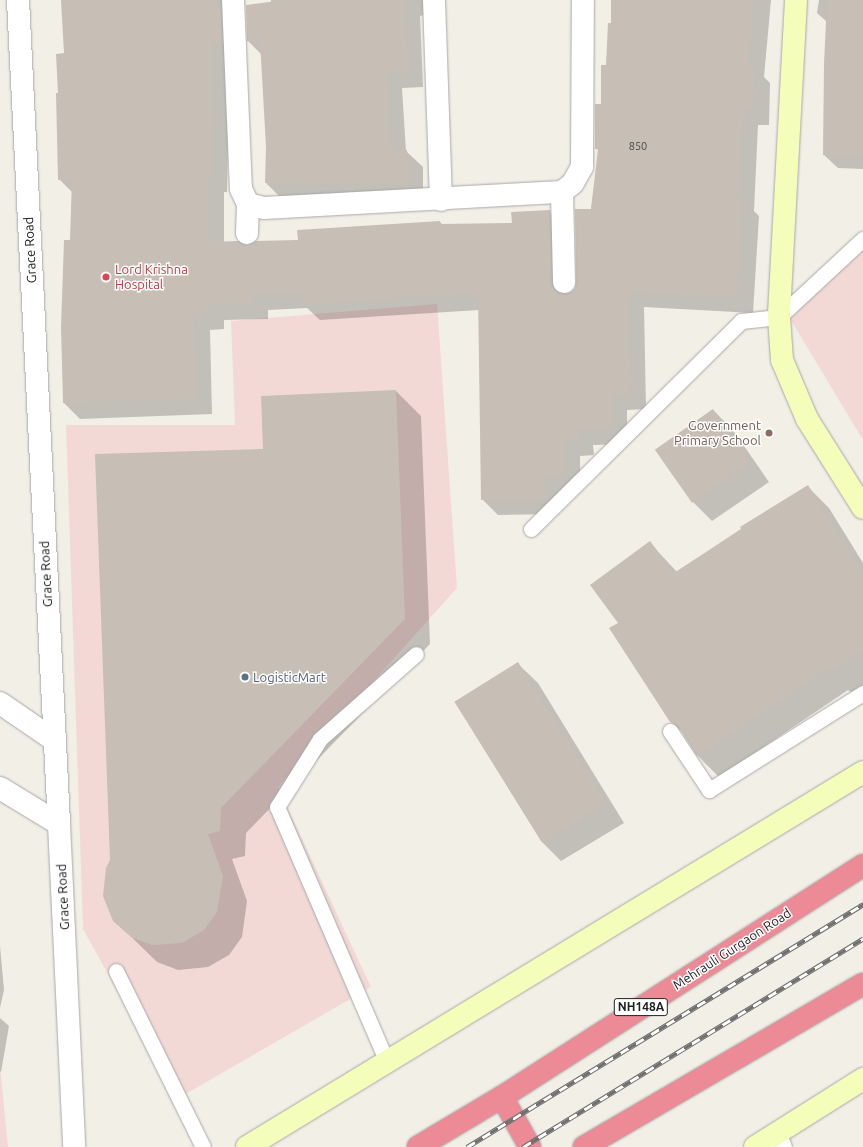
<!DOCTYPE html>
<html>
<head>
<meta charset="utf-8">
<style>
  body { margin:0 }
  #map { position:relative; width:863px; height:1147px; overflow:hidden; background:#f2efe7; font-family:Ubuntu,sans-serif }
  div>[style] { position:absolute }
  .commercial>* { inset:0; background:#f3d9d6 }
  .shadow>* { inset:0; background:#0003 }
  .building>* { inset:0; background:#c7beb6; transform-origin:0 0 }
  .roads { filter:drop-shadow(0 0 1px #a8a8a8) drop-shadow(0 0 1px #a8a8a8) }
  .lane>* { height:15px; margin:-7.5px; padding:0 7.5px; transform-origin:7.5px; border-radius:7.5px; background:#fff }
  .street>* { height:22px; margin:-11px; padding:0 11px; transform-origin:11px; border-radius:11px; background:#fff }
  .secondary>* { height:22px; margin:-11px; padding:0 11px; transform-origin:11px; border-radius:11px; background:#f4fdb9 }
  .highway>* { height:22px; margin:-11px; padding:0 11px; transform-origin:11px; border-radius:11px; background:#ec8b95 }
  .rail>* { height:4.5px; margin-top:-2.25px; transform-origin:0; background:repeating-linear-gradient(90deg,#fff 0 9px,#6f6f6f 0 18px); box-sizing:border-box; border-block:1px solid #6f6f6f }
  .dots>* { width:11px; height:11px; translate:-50% -50%; box-sizing:border-box; border:2px solid #fff; border-radius:50% }
  span { translate:-50% -50%; white-space:nowrap; text-align:center; line-height:1.15; -webkit-text-stroke:3px #fff; paint-order:stroke }
  .number-label { font-size:11px; color:#4a4846 }
  .number-label span { -webkit-text-stroke-width:0 }
  .shield-label span { padding:1px 3px; background:#fff; border:1px solid; border-radius:3px; -webkit-text-stroke-width:0 }
  .shield-label { font-size:12px; color:#212121; font-weight:700 }
  .street-label { font-size:13px; color:#212121 }
  .health-label { font-size:13px; color:#be3a42 }
  .left { translate:0 -50%; text-align:left }
  .education-label { font-size:13px; color:#785e54 }
  .right { translate:-100% -50%; text-align:right }
  .service-label { font-size:13px; color:#4e5e75 }
</style>
</head>
<body>
<div id="map">
  <div class="commercial">
    <div style="clip-path:polygon(863px 236px,863px 440px,789px 317px)"></div>
    <div style="clip-path:polygon(437px 304px,457px 588px,278px 787px,371px 987px,177px 1099px,83px 929px,66px 425px,235px 425px,231px 321px)"></div>
    <div style="clip-path:polygon(0 1066px,8px 1147px,0 1147px)"></div>
  </div>
  <div class="shadow">
    <div style="clip-path:polygon(62px 0,227px 0,230px 143px,228px 143px,227px 192px,224px 192px,224px 243px,247px 247px,440px 222px,443px 225px,513px 224px,550px 212px,565px 227px,567px 295px,576px 289px,591px 210px,599px 151px,596px 148px,612px 24px,612px 0,771px 0,764px 77px,770px 83px,769px 125px,758px 125px,754px 211px,759px 216px,753px 313px,644px 307px,646px 409px,627px 410px,627px 444px,593px 445px,594px 455px,580px 456px,580px 491px,559px 491px,559px 514px,498px 515px,482px 499px,479px 310px,320px 320px,307px 308px,268px 310px,268px 319px,224px 320px,224px 329px,210px 330px,212px 414px,80px 419px,64px 403px,73px 193px,59px 179px,59px 94px,65px 54px)"></div>
    <div style="clip-path:polygon(271px 0,423px 0,424px 15px,420px 16px,423px 87px,402px 88px,406px 151px,423px 167px,423px 200px,282px 199px,266px 183px,267px 147px,262px 55px,248px 41px,247px 6px,271px 3px)"></div>
    <div style="clip-path:polygon(819px 0,863px 0,863px 169px,838px 168px,824px 155px,827px 22px,817px 13px)"></div>
    <div style="clip-path:polygon(396px 391px,421px 416px,430px 644px,246px 833px,245px 856px,232px 859px,247px 901px,242px 937px,229px 955px,208px 967px,178px 970px,157px 962px,114px 920px,111px 860px,264px 450px)"></div>
    <div style="clip-path:polygon(713px 410px,733px 430px,769px 482px,712px 521px,692px 501px,656px 450px)"></div>
    <div style="clip-path:polygon(808px 487px,829px 508px,863px 563px,863px 685px,851px 692px,848px 690px,719px 777px,698px 756px,685px 735px,671px 721px,619px 623px,649px 542px,677px 572px)"></div>
    <div style="clip-path:polygon(518px 664px,538px 683px,624px 823px,561px 861px,541px 841px,455px 702px)"></div>
    <div style="clip-path:polygon(0 946px,4px 990px,0 1008px)"></div>
    <div style="clip-path:polygon(0 1018px,9px 1026px,1px 1072px,0 1071px)"></div>
  </div>
  <div class="building">
    <div style="clip-path:polygon(61px 0,215px 0,215px 9px,221px 8px,222px 42px,213px 42px,214px 128px,212px 128px,211px 177px,208px 177px,209px 242px,238px 241px,247px 245px,256px 241px,298px 240px,297px 230px,440px 221px,440px 224px,512px 223px,511px 212px,550px 210px,552px 283px,554px 289px,558px 293px,564px 294px,571px 292px,575px 288px,576px 282px,575px 209px,591px 209px,598px 149px,595px 149px,595px 104px,601px 104px,601px 65px,606px 65px,608px 23px,611px 23px,611px 0,754px 0,748px 66px,755px 66px,753px 110px,743px 109px,738px 199px,743px 199px,737px 298px,628px 291px,631px 394px,612px 394px,612px 428px,578px 429px,578px 440px,564px 440px,565px 475px,543px 476px,543px 499px,481px 500px,478px 294px,423px 296px,303px 305px,302px 292px,252px 294px,253px 303px,209px 304px,209px 313px,194px 314px,196px 399px,63px 403px,61px 328px,64px 240px,70px 240px,72px 179px,58px 180px,56px 93px,58px 93px,56px 54px,64px 53px)"></div>
    <div style="clip-path:polygon(284px 0,405px 0,407px 72px,387px 73px,391px 151px,407px 150px,408px 185px,265px 183px,266px 147px,260px 41px,247px 41px,246px 5px)"></div>
    <div style="clip-path:polygon(827px 0,863px 0,863px 156px,823px 155px,824px 64px)"></div>
    <div style="clip-path:polygon(396px 390px,405px 619px,221px 808px,220px 831px,208px 834px,223px 876px,217px 912px,204px 930px,182px 943px,152px 945px,131px 937px,113px 921px,103px 896px,106px 868px,110px 860px,95px 454px,263px 449px,261px 396px)"></div>
    <div style="left:713px;top:409px;width:65px;height:71px;rotate:55deg"></div>
    <div style="clip-path:polygon(808px 485px,863px 574px,863px 651px,829px 672px,827px 669px,697px 756px,678px 726px,670px 722px,609px 628px,618px 623px,590px 585px,650px 541px,674px 573px,741px 529px,740px 527px)"></div>
    <div style="left:518px;top:662px;width:166px;height:75px;rotate:58deg"></div>
  </div>
  <div class="roads">
    <div class="lane">
      <div style="left:531px;top:529px;width:296px;rotate:-44.7deg"></div>
      <div style="left:741px;top:321px;width:38px;rotate:-6deg"></div>
      <div style="left:779px;top:317px;width:115px;rotate:-42.9deg"></div>
      <div style="left:670px;top:731px;width:71px;rotate:56.5deg"></div>
      <div style="left:709px;top:790px;width:182px;rotate:-32.2deg"></div>
      <div style="left:116px;top:971px;width:196px;rotate:63.7deg"></div>
      <div style="left:387px;top:1062px;width:278px;rotate:-113.3deg"></div>
      <div style="left:277px;top:807px;width:80px;rotate:-57.7deg"></div>
      <div style="left:320px;top:739px;width:128px;rotate:-41.5deg"></div>
      <div style="left:778px;top:1132px;width:16px;rotate:68deg"></div>
    </div>
    <div class="street">
      <div style="left:18px;top:0;width:825px;rotate:87.15deg"></div>
      <div style="left:59px;top:824px;width:323px;rotate:87.3deg"></div>
      <div style="left:233px;top:0;width:189px;rotate:87.6deg"></div>
      <div style="left:241px;top:189px;width:17px;rotate:65deg"></div>
      <div style="left:248px;top:204px;width:16px;rotate:14deg"></div>
      <div style="left:264px;top:208px;width:298px;rotate:-3.1deg"></div>
      <div style="left:562px;top:192px;width:14px;rotate:-39deg"></div>
      <div style="left:573px;top:183px;width:18px;rotate:-61deg"></div>
      <div style="left:582px;top:167px;width:167px;rotate:-89.7deg"></div>
      <div style="left:434px;top:0;width:200px;rotate:88deg"></div>
      <div style="left:562px;top:192px;width:90px;rotate:88.7deg"></div>
      <div style="left:247px;top:233px;width:29px;rotate:-88deg"></div>
      <div style="left:0;top:703px;width:65px;rotate:34.4deg"></div>
      <div style="left:0;top:788px;width:69px;rotate:31.4deg"></div>
    </div>
    <div class="secondary">
      <div style="left:796px;top:0;width:317px;rotate:93.1deg"></div>
      <div style="left:779px;top:317px;width:43px;rotate:86deg"></div>
      <div style="left:782px;top:360px;width:64px;rotate:67deg"></div>
      <div style="left:807px;top:419px;width:105px;rotate:57.8deg"></div>
      <div style="left:247px;top:1147px;width:721px;rotate:-31.33deg"></div>
      <div style="left:755px;top:1147px;width:128px;rotate:-32.2deg"></div>
    </div>
    <div class="highway">
      <div style="left:502px;top:1097px;width:57px;rotate:60.8deg"></div>
      <div style="left:418px;top:1147px;width:98px;rotate:-30.8deg"></div>
      <div style="left:502px;top:1097px;width:429px;rotate:-32.7deg"></div>
      <div style="left:584px;top:1147px;width:323px;rotate:-30.3deg"></div>
    </div>
  </div>
  <div class="rail">
    <div style="left:467px;top:1147px;width:465px;rotate:-31.5deg"></div>
    <div style="left:523px;top:1147px;width:399px;rotate:-31.5deg"></div>
  </div>
  <div class="dots">
    <div style="left:106px;top:277px;background:#e0444e"></div>
    <div style="left:769px;top:433px;background:#8d6e63"></div>
    <div style="left:245px;top:677px;background:#5c6f8a"></div>
  </div>
  <div class="number-label">
    <span style="left:638px;top:146px">850</span>
  </div>
  <div class="shield-label">
    <span style="left:641px;top:1007px">NH148A</span>
  </div>
  <div class="street-label">
    <span style="left:30px;top:250px;rotate:-93deg">Grace Road</span>
    <span style="left:46px;top:574px;rotate:-93deg">Grace Road</span>
    <span style="left:63px;top:897px;rotate:-93deg">Grace Road</span>
    <span style="left:732px;top:949px;rotate:-33deg">Mehrauli Gurgaon Road</span>
  </div>
  <div class="health-label">
    <span class="left" style="left:115px;top:277px">Lord Krishna<br>Hospital</span>
  </div>
  <div class="education-label">
    <span class="right" style="left:761px;top:433px">Government<br>Primary School</span>
  </div>
  <div class="service-label">
    <span class="left" style="left:253px;top:677px">LogisticMart</span>
  </div>
</div>
</body>
</html>
